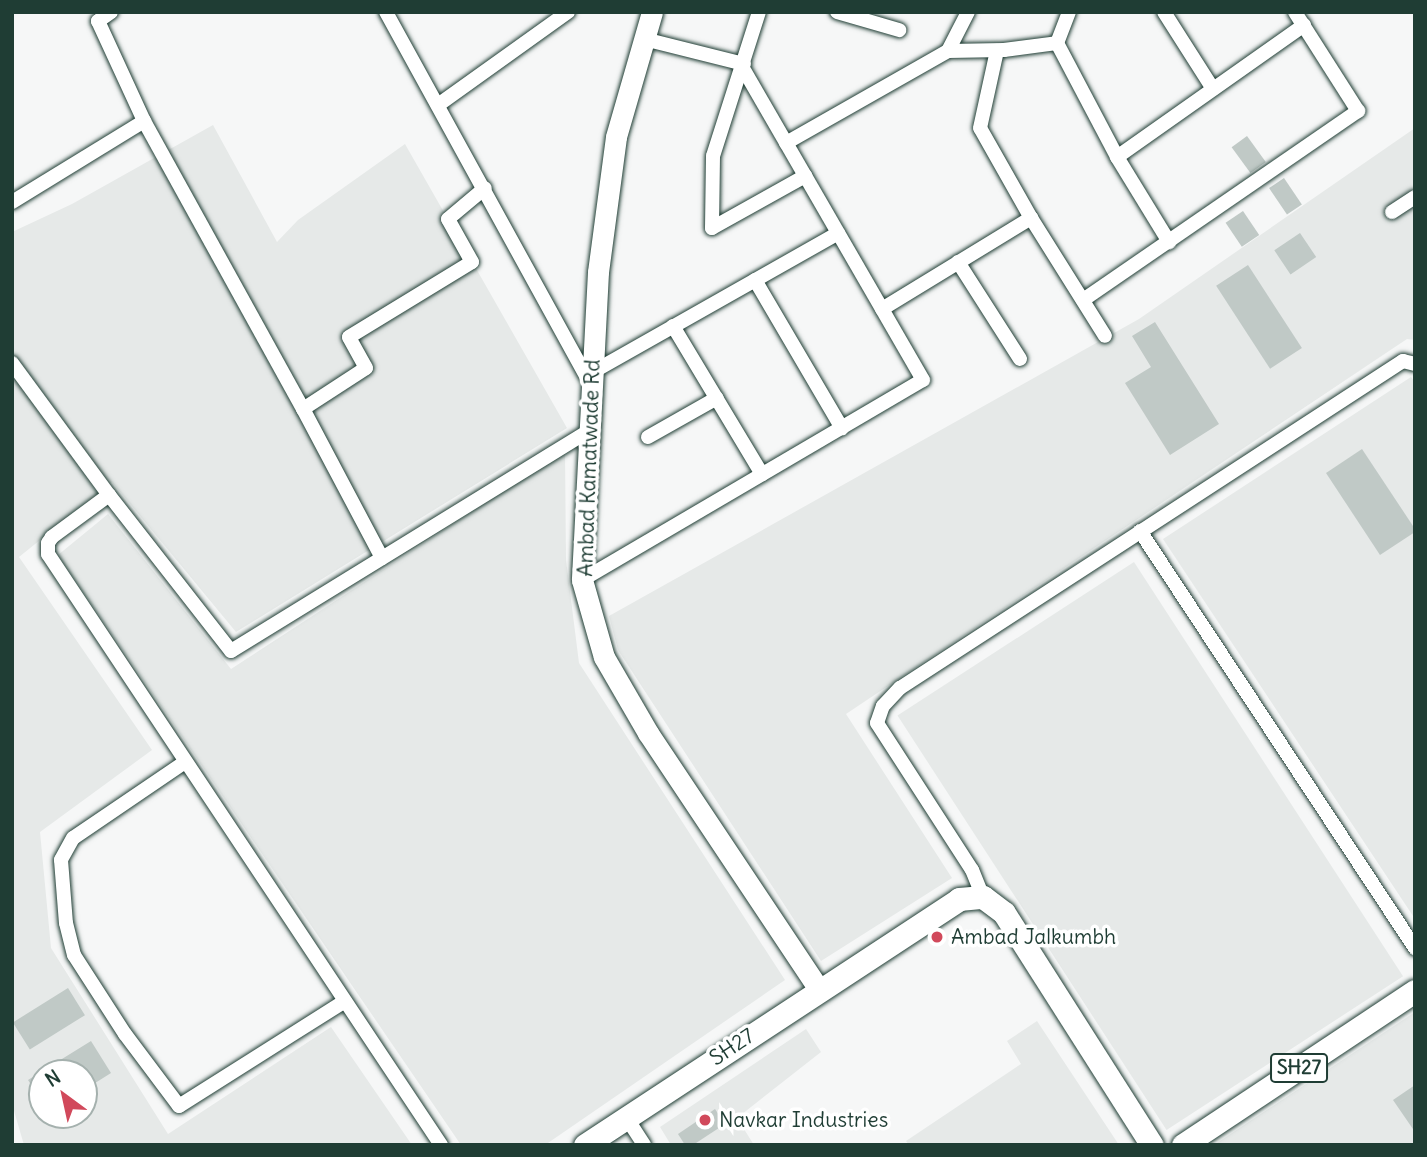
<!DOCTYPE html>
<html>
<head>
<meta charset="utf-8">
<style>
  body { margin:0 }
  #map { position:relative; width:1427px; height:1157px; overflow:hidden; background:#f6f7f7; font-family:Delius,sans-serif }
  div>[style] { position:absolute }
  .built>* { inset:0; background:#e6e9e8; transform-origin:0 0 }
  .building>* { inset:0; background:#c0c9c6; transform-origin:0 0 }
  .roads { filter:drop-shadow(0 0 2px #1f3d34) drop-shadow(0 0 2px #1f3d34) }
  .street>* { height:14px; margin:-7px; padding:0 7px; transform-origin:7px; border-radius:7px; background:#fff }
  .secondary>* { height:21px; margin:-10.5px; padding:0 10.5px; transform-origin:10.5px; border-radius:10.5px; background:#fff }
  .primary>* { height:23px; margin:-11.5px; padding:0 11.5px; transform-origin:11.5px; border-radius:11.5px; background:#fff }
  .dots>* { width:19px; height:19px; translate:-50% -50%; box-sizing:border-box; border:4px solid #fff; border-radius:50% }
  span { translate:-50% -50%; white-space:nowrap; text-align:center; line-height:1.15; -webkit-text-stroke:7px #fff; paint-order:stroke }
  .shield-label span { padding:2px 5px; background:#fff; border:2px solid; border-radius:5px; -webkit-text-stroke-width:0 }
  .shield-label { font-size:19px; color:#1f3d34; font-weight:700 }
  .street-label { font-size:21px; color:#1f3d34 }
  .poi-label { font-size:21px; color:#1f3d34 }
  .left { translate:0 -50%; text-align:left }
  .frame { position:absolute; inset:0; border:14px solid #1f3d34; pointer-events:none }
  .north { position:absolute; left:28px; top:1059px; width:70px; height:70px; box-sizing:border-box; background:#fff; border:2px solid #a5b1ae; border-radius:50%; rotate:327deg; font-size:19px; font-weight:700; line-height:28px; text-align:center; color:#1f3d34 }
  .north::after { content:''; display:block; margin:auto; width:24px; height:32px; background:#d1495b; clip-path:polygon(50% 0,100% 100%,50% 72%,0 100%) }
</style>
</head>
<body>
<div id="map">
  <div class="built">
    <div style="clip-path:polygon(evenodd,213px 125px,277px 242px,298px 220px,405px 144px,567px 428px,236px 632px,112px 482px,19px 557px,152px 750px,40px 832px,51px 948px,168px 1134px,331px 1027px,412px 1145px,24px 1145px,12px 1104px,12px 232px,72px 204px,213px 125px,42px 1073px,84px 1073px,84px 1115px,42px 1115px,42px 1073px)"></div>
    <div style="clip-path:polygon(1415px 128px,1415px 340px,1407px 339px,846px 714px,952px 878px,821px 961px,618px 650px,609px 616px,1139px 319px)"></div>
    <div style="clip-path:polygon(1411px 377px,1415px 382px,1415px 919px,1163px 539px)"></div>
    <div style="clip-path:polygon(565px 451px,566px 560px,579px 663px,785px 980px,545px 1145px,461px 1145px,58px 555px,108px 514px,231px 669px)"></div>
    <div style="left:1134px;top:562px;width:494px;height:282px;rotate:57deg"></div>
    <div style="clip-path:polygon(1415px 1012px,1415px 1145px,1214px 1145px)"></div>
    <div style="clip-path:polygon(1037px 1021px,1119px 1145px,909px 1145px,906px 1141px,1021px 1064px,1007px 1041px)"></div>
    <div style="clip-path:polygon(806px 1029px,821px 1052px,737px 1118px,754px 1145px,671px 1145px,660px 1127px)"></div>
  </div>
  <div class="building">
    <div style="left:1247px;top:136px;width:32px;height:19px;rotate:54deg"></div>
    <div style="left:1284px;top:178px;width:32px;height:18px;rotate:56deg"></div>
    <div style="left:1243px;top:211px;width:29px;height:21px;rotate:56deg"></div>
    <div style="left:1300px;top:233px;width:29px;height:31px;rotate:56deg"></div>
    <div style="left:1248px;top:265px;width:99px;height:38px;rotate:57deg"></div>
    <div style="clip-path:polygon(1155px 322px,1219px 424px,1170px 455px,1125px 383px,1151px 367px,1132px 336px)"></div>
    <div style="clip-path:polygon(1362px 449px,1415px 529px,1415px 532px,1380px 555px,1326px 473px)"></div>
    <div style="left:68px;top:988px;width:32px;height:65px;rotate:58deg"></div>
    <div style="clip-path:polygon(91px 1041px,111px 1073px,84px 1090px,84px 1073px,42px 1073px,42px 1102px,28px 1080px)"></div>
    <div style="clip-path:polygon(1415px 1085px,1415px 1132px,1393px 1100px)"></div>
    <div style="clip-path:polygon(715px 1109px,725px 1124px,693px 1145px,685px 1145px,678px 1134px)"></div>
  </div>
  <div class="roads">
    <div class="street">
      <div style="left:111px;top:12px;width:16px;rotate:145deg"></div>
      <div style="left:98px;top:21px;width:110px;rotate:65.3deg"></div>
      <div style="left:144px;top:121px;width:329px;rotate:61.1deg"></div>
      <div style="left:386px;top:12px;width:426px;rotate:61.2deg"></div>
      <div style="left:837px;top:12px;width:65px;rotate:16.2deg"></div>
      <div style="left:1069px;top:12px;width:33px;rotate:111deg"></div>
      <div style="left:1057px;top:43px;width:129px;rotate:62.2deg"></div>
      <div style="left:1117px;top:157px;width:100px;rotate:58.5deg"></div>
      <div style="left:1164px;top:12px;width:91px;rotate:57.5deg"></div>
      <div style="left:644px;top:39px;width:103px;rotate:14deg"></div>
      <div style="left:948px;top:51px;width:56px;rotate:-1deg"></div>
      <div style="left:1004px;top:50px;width:53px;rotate:-7.5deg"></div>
      <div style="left:438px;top:105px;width:160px;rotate:-35.6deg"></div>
      <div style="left:786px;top:143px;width:186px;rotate:-29.6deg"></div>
      <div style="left:948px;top:51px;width:44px;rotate:-62.9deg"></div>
      <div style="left:1117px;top:157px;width:229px;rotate:-35.2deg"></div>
      <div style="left:12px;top:202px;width:155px;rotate:-31.5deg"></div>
      <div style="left:1392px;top:212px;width:27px;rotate:-33deg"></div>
      <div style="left:1031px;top:218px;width:139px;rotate:57.9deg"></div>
      <div style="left:712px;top:228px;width:72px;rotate:-89.2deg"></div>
      <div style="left:713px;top:156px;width:151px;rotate:-72.3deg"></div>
      <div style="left:712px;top:228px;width:107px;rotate:-29.2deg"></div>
      <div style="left:958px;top:262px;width:115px;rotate:57.4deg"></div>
      <div style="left:755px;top:280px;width:172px;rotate:59.6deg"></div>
      <div style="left:1083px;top:300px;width:334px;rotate:-34.5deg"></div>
      <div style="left:1358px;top:111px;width:117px;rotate:-122.5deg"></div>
      <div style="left:882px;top:309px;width:175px;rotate:-31.4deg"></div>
      <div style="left:1031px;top:218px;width:103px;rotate:-119.5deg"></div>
      <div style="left:980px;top:128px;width:79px;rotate:-77.6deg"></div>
      <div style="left:673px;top:326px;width:173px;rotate:59deg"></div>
      <div style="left:12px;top:363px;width:164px;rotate:53.7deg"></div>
      <div style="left:109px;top:495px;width:198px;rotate:52deg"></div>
      <div style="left:231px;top:651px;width:422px;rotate:-31.6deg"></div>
      <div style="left:591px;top:373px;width:284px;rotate:-29.5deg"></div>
      <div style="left:648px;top:437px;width:79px;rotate:-29.5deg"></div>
      <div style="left:109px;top:495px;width:71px;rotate:143.6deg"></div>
      <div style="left:52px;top:537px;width:7px;rotate:124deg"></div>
      <div style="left:48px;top:543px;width:11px;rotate:90deg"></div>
      <div style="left:48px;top:554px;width:710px;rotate:56.38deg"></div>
      <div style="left:1140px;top:531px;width:500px;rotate:56.6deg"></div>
      <div style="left:382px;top:558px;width:169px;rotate:-117.9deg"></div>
      <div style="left:303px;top:409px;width:75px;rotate:-33.1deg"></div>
      <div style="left:366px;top:368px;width:35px;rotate:-119deg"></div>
      <div style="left:349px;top:337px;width:144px;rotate:-31.4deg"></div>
      <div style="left:472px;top:262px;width:49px;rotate:-119.2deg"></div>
      <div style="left:448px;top:219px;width:48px;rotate:-40deg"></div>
      <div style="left:582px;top:580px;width:395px;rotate:-30.4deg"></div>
      <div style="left:923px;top:380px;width:360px;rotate:-120deg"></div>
      <div style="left:185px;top:762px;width:135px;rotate:145.8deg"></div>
      <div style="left:73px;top:838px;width:25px;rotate:119deg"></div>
      <div style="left:61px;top:860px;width:63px;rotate:85.5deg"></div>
      <div style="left:66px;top:923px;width:33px;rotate:76deg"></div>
      <div style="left:74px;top:955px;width:94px;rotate:57.2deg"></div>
      <div style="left:125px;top:1034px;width:90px;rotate:53.1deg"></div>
      <div style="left:179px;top:1106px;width:196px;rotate:-32.3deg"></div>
      <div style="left:983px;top:897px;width:29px;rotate:-112deg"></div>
      <div style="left:972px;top:870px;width:175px;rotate:-122.9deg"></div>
      <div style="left:877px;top:723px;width:18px;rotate:-71deg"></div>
      <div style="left:883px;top:706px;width:25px;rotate:-47deg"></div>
      <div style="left:900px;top:688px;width:600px;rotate:-33.03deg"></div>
      <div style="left:1403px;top:361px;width:12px;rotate:14deg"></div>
      <div style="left:626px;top:1117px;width:33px;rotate:57deg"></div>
    </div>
    <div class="secondary">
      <div style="left:652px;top:12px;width:130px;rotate:106.1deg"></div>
      <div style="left:616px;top:137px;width:136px;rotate:97.6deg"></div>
      <div style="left:598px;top:272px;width:308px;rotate:93deg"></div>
      <div style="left:582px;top:580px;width:80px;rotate:74.1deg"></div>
      <div style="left:604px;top:657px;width:88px;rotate:59.9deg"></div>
      <div style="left:648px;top:733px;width:308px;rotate:56.3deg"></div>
    </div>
    <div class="primary">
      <div style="left:585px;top:1145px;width:448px;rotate:-33.3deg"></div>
      <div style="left:959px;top:899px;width:24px;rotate:-5deg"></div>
      <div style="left:983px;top:897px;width:26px;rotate:37deg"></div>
      <div style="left:1004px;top:913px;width:275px;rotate:57.5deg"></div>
      <div style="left:1183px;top:1145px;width:278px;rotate:-33.6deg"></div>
    </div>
  </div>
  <div class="dots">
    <div style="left:937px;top:937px;background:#d1495b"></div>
    <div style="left:705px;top:1120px;background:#d1495b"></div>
  </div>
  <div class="shield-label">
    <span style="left:1299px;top:1068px">SH27</span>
  </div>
  <div class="street-label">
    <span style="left:589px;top:468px;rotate:-88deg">Ambad Kamatwade Rd</span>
    <span style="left:732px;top:1047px;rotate:-34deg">SH27</span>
  </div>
  <div class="poi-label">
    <span class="left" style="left:951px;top:937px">Ambad Jalkumbh</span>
    <span class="left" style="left:719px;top:1120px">Navkar Industries</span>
  </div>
  <div class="frame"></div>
  <div class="north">N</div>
</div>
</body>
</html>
